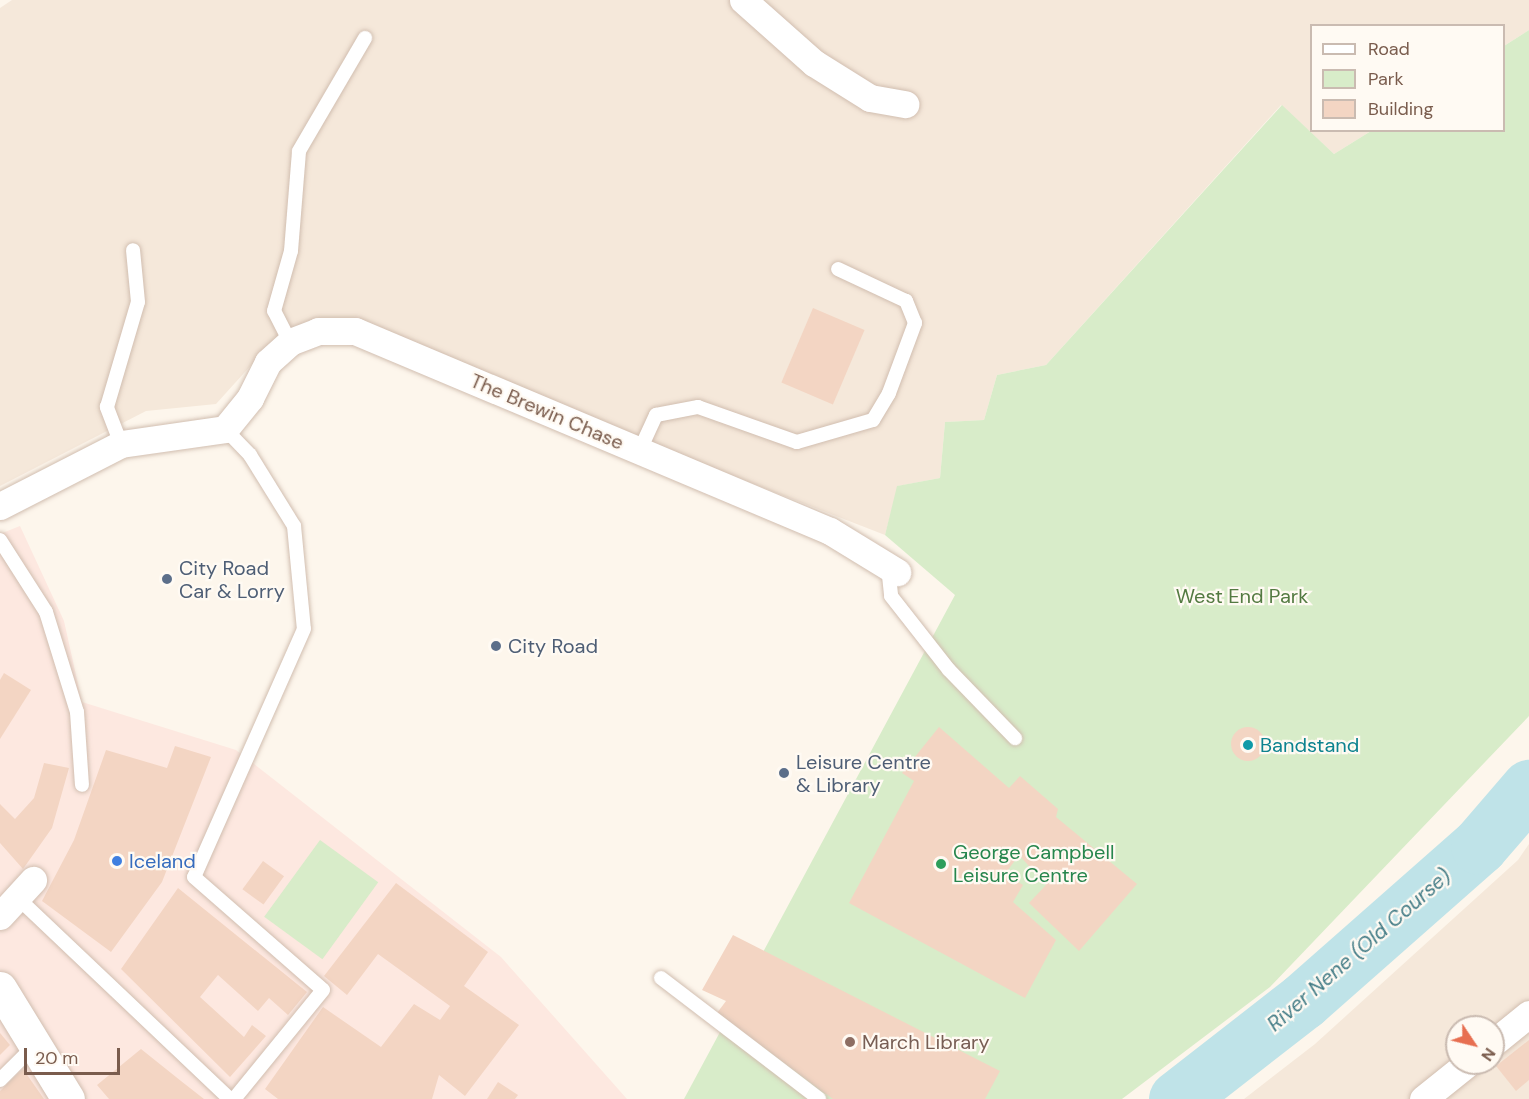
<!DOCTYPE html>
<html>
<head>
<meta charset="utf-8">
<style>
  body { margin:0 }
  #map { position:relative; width:1529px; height:1099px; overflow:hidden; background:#fdf6ec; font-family:"DM Sans",sans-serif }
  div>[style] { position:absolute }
  .residential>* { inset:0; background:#f5e8da }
  .commercial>* { inset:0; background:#fde8e0 }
  .green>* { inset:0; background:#d8ecc9; transform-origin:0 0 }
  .river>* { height:57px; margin:-28.5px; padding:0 28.5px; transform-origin:28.5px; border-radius:28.5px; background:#bfe3e8 }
  .building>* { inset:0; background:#f3d5c3; transform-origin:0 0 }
  .round { border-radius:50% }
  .roads { filter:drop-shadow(0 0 2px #d1beb0) drop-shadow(0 0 2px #d1beb0) }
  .service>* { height:14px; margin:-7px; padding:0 7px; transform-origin:7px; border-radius:7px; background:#fff }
  .minor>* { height:27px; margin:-13.5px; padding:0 13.5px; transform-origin:13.5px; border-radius:13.5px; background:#fff }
  .secondary>* { height:33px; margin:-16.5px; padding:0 16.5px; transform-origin:16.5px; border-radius:16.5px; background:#fff }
  .dots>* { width:16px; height:16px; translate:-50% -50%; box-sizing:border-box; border:3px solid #fffaf3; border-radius:50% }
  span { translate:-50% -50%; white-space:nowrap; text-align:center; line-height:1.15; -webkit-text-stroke:4.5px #fffaf3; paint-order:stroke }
  .street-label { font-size:20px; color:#7a5c4d }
  .service-label { font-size:20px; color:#4e5e75 }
  .left { translate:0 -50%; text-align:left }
  .park-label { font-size:20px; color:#537a41 }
  .culture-label { font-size:20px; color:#0d838f }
  .leisure-label { font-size:20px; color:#27864d }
  .shop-label { font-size:20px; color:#366cbe }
  .education-label { font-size:20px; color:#785e54 }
  .water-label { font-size:21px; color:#437c86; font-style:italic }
  .legend { position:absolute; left:1310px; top:24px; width:195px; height:108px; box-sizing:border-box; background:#fffaf3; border:2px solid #cabbb1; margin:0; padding:8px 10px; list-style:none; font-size:18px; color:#7a5c4d }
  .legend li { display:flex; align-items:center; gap:12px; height:30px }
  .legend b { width:30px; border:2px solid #cabbb1 }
  .north { position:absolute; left:1445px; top:1015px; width:60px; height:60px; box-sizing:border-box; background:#fffaf3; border:2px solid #cabbb1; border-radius:50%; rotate:125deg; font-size:16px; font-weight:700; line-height:24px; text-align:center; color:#7a5c4d }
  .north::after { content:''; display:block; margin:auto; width:21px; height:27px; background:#e76f51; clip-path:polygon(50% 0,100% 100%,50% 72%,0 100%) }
  .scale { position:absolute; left:24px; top:1048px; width:96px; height:27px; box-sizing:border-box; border:3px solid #7a5c4d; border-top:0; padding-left:8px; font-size:18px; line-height:21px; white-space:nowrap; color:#7a5c4d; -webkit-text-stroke:4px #fffaf3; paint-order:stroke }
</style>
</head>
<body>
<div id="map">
  <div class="residential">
    <div style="clip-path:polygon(12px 0,1529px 0,1529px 30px,1504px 46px,1504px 26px,1312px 26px,1312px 130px,1371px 131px,1334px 154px,1281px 105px,1046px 365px,997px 375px,984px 420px,945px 422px,940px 478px,898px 486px,885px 535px,327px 318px,262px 353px,216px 404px,146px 411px,0 486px,0 8px)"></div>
    <div style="clip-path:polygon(evenodd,1529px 844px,1529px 1099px,1244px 1099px,1315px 1044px,1518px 860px,1529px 844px,1457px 1027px,1493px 1027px,1493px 1063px,1457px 1063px,1457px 1027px)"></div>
  </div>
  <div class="commercial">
    <div style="clip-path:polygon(20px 526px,64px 621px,82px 702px,236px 750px,501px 957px,627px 1099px,0 1099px,0 534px)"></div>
  </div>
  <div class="green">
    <div style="clip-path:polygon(1529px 30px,1529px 716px,1270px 987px,1122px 1099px,684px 1099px,955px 595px,885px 535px,897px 486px,940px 478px,945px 422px,984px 420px,997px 375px,1046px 365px,1282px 105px,1334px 154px,1371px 131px,1504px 130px,1504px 46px)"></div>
    <div style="left:320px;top:840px;width:72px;height:95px;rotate:36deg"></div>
  </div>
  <div class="river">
    <div style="left:1177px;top:1099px;width:160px;rotate:-37.9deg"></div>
    <div style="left:1303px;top:1001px;width:235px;rotate:-41.4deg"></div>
    <div style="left:1479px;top:846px;width:77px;rotate:-49.2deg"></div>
  </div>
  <div class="building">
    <div style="left:813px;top:308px;width:56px;height:81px;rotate:23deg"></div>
    <div style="clip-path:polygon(4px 673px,31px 690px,0 739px,0 680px)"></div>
    <div class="round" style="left:1231px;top:727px;width:34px;height:34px"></div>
    <div style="clip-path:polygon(939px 727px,1009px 788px,1020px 776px,1058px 809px,1056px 817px,1137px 884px,1079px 951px,1029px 903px,1046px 885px,1019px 855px,1005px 874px,1023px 885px,1013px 902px,1056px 940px,1025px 998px,849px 903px,914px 781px,902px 773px)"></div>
    <div style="clip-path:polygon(175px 746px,211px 757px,162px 882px,111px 952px,42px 901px,74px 840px,106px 750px,167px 768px)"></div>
    <div style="clip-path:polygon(44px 763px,69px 768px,52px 828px,23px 869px,0 843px,0 804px,15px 819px,34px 798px)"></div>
    <div style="left:263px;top:861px;width:26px;height:35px;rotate:36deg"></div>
    <div style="clip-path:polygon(396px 883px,488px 952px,464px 986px,519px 1025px,465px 1096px,439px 1075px,432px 1099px,278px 1099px,265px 1089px,323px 1007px,381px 1047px,414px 1004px,440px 1020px,450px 1006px,378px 954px,347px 995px,324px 976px)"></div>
    <div style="clip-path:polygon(178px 888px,307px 992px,288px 1015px,269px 998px,258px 1011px,218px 975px,200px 997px,244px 1037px,252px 1025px,266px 1036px,230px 1077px,121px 969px)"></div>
    <div style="clip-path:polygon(733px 935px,1000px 1071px,985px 1099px,833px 1099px,717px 1013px,726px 1001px,702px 990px)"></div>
    <div style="clip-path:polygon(0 1033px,10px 1045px,0 1055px)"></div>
    <div style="clip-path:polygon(1529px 1040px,1529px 1080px,1516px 1091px,1496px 1066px)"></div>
    <div style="clip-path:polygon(141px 1049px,181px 1081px,204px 1099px,109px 1099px,97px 1085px)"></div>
    <div style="clip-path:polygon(23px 1069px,44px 1099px,0 1099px,0 1091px)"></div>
    <div style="clip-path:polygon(498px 1082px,518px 1095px,515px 1099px,487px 1099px)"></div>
  </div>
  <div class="roads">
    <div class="service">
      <div style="left:290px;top:342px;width:35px;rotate:-117deg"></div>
      <div style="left:274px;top:311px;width:62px;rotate:-74.2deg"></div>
      <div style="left:291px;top:251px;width:100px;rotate:-85.4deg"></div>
      <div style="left:299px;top:151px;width:131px;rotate:-59.7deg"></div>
      <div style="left:225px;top:429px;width:36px;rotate:46deg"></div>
      <div style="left:250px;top:455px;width:84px;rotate:58.2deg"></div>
      <div style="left:294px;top:526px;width:103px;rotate:84.5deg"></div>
      <div style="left:304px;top:629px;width:271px;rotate:113.9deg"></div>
      <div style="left:194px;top:877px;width:171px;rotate:41.2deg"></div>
      <div style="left:323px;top:990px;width:141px;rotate:129.2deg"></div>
      <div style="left:121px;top:444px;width:40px;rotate:-111deg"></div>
      <div style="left:107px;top:407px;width:109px;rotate:-73.6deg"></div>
      <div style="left:138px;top:302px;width:52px;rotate:-95.5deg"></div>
      <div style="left:639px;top:452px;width:41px;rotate:-65.3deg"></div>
      <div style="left:656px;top:415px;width:43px;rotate:-10.8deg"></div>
      <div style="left:698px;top:407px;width:105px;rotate:19.5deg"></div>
      <div style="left:797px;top:442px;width:79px;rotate:-16.1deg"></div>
      <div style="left:873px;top:420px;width:31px;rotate:-59deg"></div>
      <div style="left:889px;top:393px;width:75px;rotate:-69.6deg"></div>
      <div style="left:915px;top:323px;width:24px;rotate:-112deg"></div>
      <div style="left:906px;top:301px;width:75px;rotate:-154.8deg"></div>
      <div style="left:0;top:540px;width:85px;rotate:57.4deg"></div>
      <div style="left:46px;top:612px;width:105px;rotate:72.8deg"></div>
      <div style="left:77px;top:712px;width:73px;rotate:86.1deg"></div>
      <div style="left:888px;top:566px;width:30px;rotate:84deg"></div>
      <div style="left:891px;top:596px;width:94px;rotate:51.9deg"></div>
      <div style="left:949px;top:670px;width:95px;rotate:45.9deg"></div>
      <div style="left:20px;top:900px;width:289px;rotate:43.5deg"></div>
      <div style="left:661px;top:978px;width:199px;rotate:37.4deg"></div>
      <div style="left:0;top:1080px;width:49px;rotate:-45deg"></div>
    </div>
    <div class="minor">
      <div style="left:743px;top:0;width:95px;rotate:41.6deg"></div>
      <div style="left:814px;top:63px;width:66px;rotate:32deg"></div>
      <div style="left:870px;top:98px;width:36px;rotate:10deg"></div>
      <div style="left:0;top:506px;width:136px;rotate:-27.1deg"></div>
      <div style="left:121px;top:444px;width:105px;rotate:-8.2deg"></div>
      <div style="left:225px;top:429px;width:40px;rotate:-51deg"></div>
      <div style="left:250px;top:398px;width:40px;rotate:-63.4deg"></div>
      <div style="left:268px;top:362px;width:30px;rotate:-42deg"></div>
      <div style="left:290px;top:342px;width:30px;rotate:-21deg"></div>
      <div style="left:318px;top:331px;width:37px"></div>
      <div style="left:355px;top:331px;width:515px;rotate:22.83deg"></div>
      <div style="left:830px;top:531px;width:79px;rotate:31.5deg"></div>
      <div style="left:0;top:916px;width:49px;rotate:-47.5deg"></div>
      <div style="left:1493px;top:1043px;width:46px;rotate:-38.9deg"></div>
      <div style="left:1423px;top:1099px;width:58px;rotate:-38.7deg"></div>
    </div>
    <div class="secondary">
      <div style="left:0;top:988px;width:130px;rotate:58.5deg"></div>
    </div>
  </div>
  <div class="dots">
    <div style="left:167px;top:579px;background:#5c6f8a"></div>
    <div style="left:496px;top:646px;background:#5c6f8a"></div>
    <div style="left:1248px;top:745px;background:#0f9aa8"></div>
    <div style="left:784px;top:773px;background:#5c6f8a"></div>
    <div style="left:117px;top:861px;background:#3f7fe0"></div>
    <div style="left:941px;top:864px;background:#2e9e5b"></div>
    <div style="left:850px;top:1042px;background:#8d6e63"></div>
  </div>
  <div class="street-label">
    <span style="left:547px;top:412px;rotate:23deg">The Brewin Chase</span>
  </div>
  <div class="service-label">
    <span class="left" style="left:179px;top:580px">City Road<br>Car &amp; Lorry</span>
    <span class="left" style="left:508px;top:646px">City Road</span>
    <span class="left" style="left:796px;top:774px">Leisure Centre<br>&amp; Library</span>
  </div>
  <div class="park-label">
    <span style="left:1242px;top:596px">West End Park</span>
  </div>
  <div class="culture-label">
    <span class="left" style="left:1260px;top:745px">Bandstand</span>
  </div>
  <div class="leisure-label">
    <span class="left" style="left:953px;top:864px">George Campbell<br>Leisure Centre</span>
  </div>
  <div class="shop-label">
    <span class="left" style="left:129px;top:861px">Iceland</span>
  </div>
  <div class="education-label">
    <span class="left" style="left:862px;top:1042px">March Library</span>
  </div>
  <div class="water-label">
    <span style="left:1359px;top:950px;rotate:-41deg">River Nene (Old Course)</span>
  </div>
  <ul class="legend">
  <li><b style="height:8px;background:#fff"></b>Road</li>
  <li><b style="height:16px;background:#d8ecc9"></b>Park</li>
  <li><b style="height:16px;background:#f3d5c3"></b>Building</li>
  </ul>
  <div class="north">N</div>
  <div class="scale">20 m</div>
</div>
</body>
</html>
